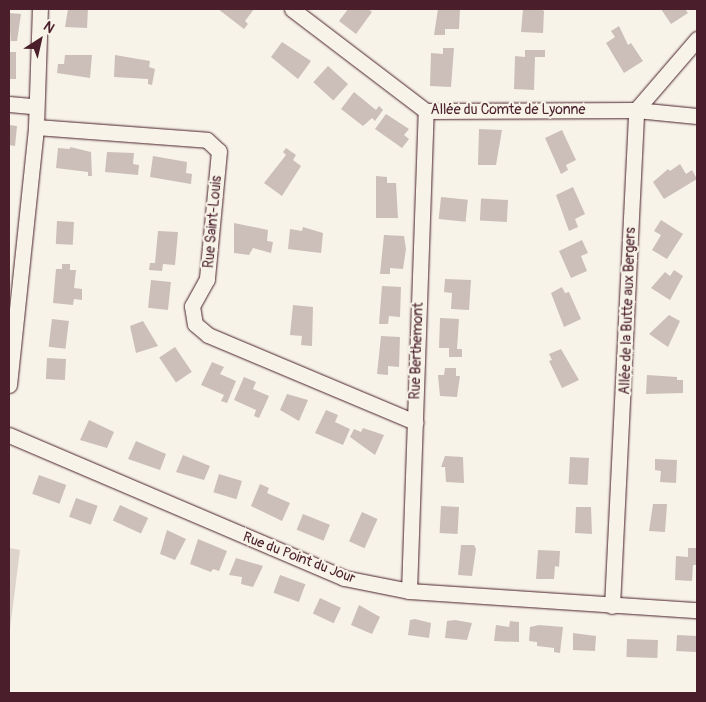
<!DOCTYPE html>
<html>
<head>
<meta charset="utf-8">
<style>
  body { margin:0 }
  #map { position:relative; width:706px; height:702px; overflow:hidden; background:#f7f3e8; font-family:Pangolin,sans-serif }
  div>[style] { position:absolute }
  .green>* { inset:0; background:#ded4cc }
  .building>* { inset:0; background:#ccbfb9; transform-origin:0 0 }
  .roads { filter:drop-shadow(0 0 1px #4a1f2b) drop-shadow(0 0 1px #4a1f2b) }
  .minor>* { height:15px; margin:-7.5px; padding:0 7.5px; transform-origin:7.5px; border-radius:7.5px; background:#f7f3e8 }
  span { translate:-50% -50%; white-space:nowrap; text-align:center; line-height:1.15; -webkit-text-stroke:4.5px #f7f3e8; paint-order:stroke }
  .street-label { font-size:14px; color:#4a1f2b }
  .frame { position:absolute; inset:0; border:10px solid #4a1f2b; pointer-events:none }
  .north { position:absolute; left:15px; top:15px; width:50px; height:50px; -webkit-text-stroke:4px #f7f3e8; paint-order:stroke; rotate:35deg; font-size:14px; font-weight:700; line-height:20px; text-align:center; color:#4a1f2b }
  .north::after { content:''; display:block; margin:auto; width:18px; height:22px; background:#4a1f2b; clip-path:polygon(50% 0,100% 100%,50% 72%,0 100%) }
</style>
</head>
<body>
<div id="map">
  <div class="green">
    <div style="clip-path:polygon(9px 548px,20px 550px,9px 637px)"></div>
  </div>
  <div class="building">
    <div style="clip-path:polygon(68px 9px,88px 9px,87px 28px,65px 27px)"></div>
    <div style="clip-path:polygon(218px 9px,254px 9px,245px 21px,248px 24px,244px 29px)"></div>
    <div style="clip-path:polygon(348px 9px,368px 9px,372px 12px,356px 34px,339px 21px)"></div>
    <div style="clip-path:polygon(438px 9px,460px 9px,459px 29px,445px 29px,445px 35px,434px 35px)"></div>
    <div style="clip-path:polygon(541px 9px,544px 11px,543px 33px,521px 32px,523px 9px)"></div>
    <div style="clip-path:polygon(661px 9px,685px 9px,688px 13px,671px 24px)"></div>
    <div style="clip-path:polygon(9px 13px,21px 14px,17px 41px,11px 41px,11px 46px)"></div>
    <div style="clip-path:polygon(619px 26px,628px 45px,631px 43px,643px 61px,624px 73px,606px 43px,615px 37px,611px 31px)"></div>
    <div style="clip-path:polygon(282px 42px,311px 61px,298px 79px,271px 57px)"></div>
    <div style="clip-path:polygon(443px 48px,454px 48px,451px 87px,430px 86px,431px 53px,443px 54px)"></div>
    <div style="clip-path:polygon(525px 50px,545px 50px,545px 57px,535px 57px,534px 90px,514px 89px,515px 56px,525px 57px)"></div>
    <div style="left:9px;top:52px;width:7px;height:27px"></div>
    <div style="clip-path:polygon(65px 55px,92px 55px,90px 78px,57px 73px,58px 64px,64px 64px)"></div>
    <div style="clip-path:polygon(115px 55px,150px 61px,149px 67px,155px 69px,152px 85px,148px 84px,148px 79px,114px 77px)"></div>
    <div style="left:328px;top:66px;width:27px;height:22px;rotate:42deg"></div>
    <div style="clip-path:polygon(354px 92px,376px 110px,379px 106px,383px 110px,375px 121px,372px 118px,363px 126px,341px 109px)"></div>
    <div style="clip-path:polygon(386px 114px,409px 129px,404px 135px,409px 139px,402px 148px,375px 129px)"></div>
    <div style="clip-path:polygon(9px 125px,17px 126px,15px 146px,9px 145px)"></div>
    <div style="clip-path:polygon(479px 129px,502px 130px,496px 165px,478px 165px)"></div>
    <div style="clip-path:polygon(562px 130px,576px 160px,566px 165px,568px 170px,561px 174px,545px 138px)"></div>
    <div style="clip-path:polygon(70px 147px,91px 152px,92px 176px,88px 176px,88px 172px,56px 168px,58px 148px,70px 149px)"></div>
    <div style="clip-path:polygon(286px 148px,296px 155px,293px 160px,301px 166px,282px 196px,264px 183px,286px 155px,283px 152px)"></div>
    <div style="clip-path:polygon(107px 152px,134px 153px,133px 164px,139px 165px,138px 175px,105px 172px)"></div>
    <div style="clip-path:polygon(153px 156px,187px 162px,186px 173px,192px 174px,191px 184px,150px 177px)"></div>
    <div style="clip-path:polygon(680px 164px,686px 174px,692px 170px,697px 179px,664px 199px,653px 182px,668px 169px,670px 171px)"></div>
    <div style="clip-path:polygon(376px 176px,387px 177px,387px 183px,396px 183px,398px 218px,376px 218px)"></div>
    <div style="clip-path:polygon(573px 187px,585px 214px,575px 219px,578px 227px,569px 231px,556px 195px)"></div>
    <div style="left:441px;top:197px;width:27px;height:22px;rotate:6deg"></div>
    <div style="left:508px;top:200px;width:22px;height:27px;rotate:93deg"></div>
    <div style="clip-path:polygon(661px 220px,683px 234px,667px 259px,652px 250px,661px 235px,654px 231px)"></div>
    <div style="left:57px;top:221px;width:17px;height:23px;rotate:3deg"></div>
    <div style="clip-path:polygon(234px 223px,268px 230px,267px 241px,273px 242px,271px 253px,253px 248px,249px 255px,234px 253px)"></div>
    <div style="clip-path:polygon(303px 227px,323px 233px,321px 253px,288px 249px,290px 229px,302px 231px)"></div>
    <div style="clip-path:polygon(158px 231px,178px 232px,175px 265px,163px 264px,162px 271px,149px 270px,150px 263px,155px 263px)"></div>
    <div style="clip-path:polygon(384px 235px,404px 236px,406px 249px,403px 269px,390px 268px,390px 274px,380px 274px)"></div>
    <div style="clip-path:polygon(582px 240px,588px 253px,581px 256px,587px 271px,571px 278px,559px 251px)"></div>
    <div style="clip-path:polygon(62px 264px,70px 264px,70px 270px,76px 270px,74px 288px,82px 289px,82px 300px,74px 299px,73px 305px,53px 303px,56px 269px,62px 269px)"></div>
    <div style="clip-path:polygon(674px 270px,683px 276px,670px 300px,651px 288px,665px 272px,670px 276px)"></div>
    <div style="clip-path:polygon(445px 279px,471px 280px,469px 310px,451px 309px,452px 293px,444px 292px)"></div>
    <div style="left:151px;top:280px;width:20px;height:28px;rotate:6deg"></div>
    <div style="clip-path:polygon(382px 286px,401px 287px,400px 317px,389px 316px,388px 324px,379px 324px)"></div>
    <div style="clip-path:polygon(562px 287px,565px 293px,569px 292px,581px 319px,564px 327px,551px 293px)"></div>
    <div style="clip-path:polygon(293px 305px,313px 307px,312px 346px,301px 345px,302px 336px,290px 335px)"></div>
    <div style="clip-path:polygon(669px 315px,680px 321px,668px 347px,649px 334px)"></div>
    <div style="clip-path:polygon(440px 318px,459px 319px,457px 349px,462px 349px,462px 357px,449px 357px,449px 348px,439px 348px)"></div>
    <div style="left:52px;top:319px;width:17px;height:28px;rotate:7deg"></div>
    <div style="clip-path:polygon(143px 321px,158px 346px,136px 353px,130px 326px)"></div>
    <div style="clip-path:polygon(381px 336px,400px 337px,399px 367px,388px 366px,388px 375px,377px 374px)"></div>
    <div style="left:175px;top:347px;width:30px;height:19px;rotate:56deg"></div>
    <div style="clip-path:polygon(561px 349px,579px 380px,562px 388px,549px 361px,552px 360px,549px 354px)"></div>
    <div style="left:47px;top:358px;width:19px;height:21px;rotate:3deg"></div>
    <div style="clip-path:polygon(212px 362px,224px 367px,220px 374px,236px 381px,227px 403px,221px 401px,224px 395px,201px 385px)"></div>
    <div style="clip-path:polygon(445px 368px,456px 368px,456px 376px,460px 376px,457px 397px,440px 396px,438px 375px,444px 375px)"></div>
    <div style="clip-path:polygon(647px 375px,677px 377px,677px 380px,683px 380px,683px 393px,646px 394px)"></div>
    <div style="clip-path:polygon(244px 377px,256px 382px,253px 389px,269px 396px,259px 418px,254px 416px,256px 410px,234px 400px)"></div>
    <div style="clip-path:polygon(287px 394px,308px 400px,299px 421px,280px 410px)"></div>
    <div style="clip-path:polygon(326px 410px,338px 415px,335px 422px,350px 429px,343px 445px,315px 433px)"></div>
    <div style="clip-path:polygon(89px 420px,114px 432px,107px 448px,80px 440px)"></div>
    <div style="clip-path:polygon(363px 428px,384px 435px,375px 455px,350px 437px,354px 429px,361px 432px)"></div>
    <div style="clip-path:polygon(136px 441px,166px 454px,160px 470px,128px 459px)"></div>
    <div style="clip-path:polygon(183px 455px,210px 466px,204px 480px,176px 472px)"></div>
    <div style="clip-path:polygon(445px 456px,463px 457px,464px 483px,446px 482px,445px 467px,441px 467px)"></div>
    <div style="left:570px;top:457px;width:19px;height:27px;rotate:3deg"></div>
    <div style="clip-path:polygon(655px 459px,677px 460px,676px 483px,660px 482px,661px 471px,655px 470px)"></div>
    <div style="left:219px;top:474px;width:24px;height:19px;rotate:17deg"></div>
    <div style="left:39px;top:475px;width:29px;height:20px;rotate:20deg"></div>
    <div style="clip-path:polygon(260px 484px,269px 488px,267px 493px,290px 503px,282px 521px,251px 506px)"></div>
    <div style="left:76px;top:498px;width:23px;height:20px;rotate:20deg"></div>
    <div style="clip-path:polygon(653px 504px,667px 504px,665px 532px,649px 531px)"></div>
    <div style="left:120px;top:505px;width:31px;height:17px;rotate:25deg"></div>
    <div style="left:441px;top:506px;width:18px;height:27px;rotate:3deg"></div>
    <div style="clip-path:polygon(576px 507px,591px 507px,592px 534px,575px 533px)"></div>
    <div style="left:362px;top:512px;width:17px;height:32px;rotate:24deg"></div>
    <div style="left:303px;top:514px;width:29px;height:17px;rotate:22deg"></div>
    <div style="clip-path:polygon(167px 530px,186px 539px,175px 560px,160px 554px)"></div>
    <div style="clip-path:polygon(198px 539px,227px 551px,219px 571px,213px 569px,211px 572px,190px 564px)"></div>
    <div style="clip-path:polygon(461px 545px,474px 545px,476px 549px,472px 576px,458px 575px)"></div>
    <div style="clip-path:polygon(688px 548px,697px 548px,697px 565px,693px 565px,692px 581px,675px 580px,676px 556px,688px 557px)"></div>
    <div style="clip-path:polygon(538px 550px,560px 551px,559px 567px,555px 566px,554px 579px,536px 579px)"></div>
    <div style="clip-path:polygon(236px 558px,263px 566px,253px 587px,241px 584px,242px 577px,229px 575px)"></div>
    <div style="left:280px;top:575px;width:27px;height:19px;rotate:20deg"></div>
    <div style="left:320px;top:598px;width:23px;height:17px;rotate:25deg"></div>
    <div style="clip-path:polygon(359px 605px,380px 617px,372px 634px,351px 625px)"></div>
    <div style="clip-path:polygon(415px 619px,431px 623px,429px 638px,408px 635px,410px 620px)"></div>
    <div style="clip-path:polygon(455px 620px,472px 623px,467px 640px,445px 638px,447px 621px)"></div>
    <div style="clip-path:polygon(510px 621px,519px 622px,519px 642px,494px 641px,496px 625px,509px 627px)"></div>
    <div style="clip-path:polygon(539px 625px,563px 627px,560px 653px,554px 652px,554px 648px,537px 646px,537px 642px,529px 641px,530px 627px)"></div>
    <div style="clip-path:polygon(573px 633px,596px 636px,595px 651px,573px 650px)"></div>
    <div style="left:677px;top:635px;width:20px;height:16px;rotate:3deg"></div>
    <div style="left:627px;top:639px;width:31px;height:18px;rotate:2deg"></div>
  </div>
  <div class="roads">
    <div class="minor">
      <div style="left:292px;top:9px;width:168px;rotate:37.3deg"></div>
      <div style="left:426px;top:111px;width:210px;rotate:-0.3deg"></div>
      <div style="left:636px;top:110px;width:61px;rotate:5.6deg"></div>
      <div style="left:9px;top:104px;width:25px;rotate:5deg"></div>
      <div style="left:36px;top:127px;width:171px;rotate:4.3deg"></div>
      <div style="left:207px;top:140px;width:16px;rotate:43deg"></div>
      <div style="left:219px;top:151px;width:129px;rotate:95.4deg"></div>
      <div style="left:207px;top:279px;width:31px;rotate:119deg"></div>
      <div style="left:192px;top:306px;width:18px;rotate:81deg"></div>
      <div style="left:195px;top:324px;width:17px;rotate:40deg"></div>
      <div style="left:208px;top:335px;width:225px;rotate:22.8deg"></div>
      <div style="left:9px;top:385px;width:259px;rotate:-84deg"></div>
      <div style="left:36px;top:127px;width:118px;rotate:-88.1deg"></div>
      <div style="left:9px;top:435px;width:364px;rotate:23.1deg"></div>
      <div style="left:344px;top:578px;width:66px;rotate:11.3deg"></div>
      <div style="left:409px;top:591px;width:289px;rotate:3.8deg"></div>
      <div style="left:409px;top:591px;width:480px;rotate:-88deg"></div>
      <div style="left:612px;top:606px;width:497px;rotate:-87.2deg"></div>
      <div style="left:636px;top:110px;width:94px;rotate:-49.3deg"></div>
    </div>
  </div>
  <div class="street-label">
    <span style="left:508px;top:110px">Allée du Comte de Lyonne</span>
    <span style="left:213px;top:222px;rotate:-85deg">Rue Saint-Louis</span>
    <span style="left:628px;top:311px;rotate:-88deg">Allée de la Butte aux Bergers</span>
    <span style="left:417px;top:351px;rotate:-88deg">Rue Berthemont</span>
    <span style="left:299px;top:558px;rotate:21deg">Rue du Point du Jour</span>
  </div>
  <div class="frame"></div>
  <div class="north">N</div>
</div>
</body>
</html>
